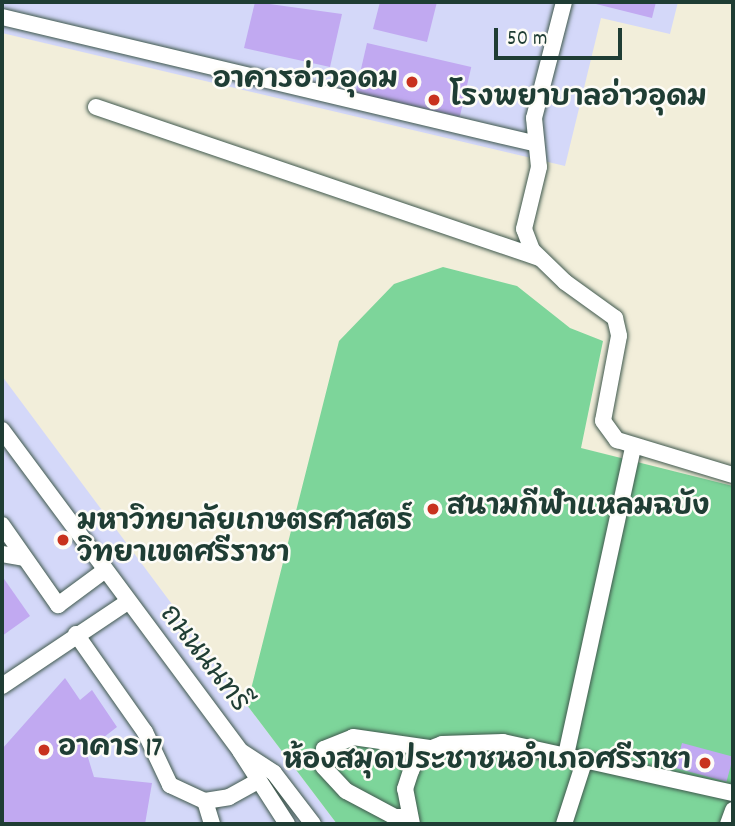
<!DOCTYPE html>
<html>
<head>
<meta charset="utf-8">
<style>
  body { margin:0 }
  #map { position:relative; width:735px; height:826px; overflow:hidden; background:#f2eeda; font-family:Dekko,"Playpen Sans Thai",sans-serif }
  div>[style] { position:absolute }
  .built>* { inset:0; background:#d4d8f9 }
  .green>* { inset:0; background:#7dd59a }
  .building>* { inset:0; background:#c1a9f1; transform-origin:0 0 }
  .roads { filter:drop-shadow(0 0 2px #3f584d) drop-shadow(0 0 2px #3f584d) }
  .minor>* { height:16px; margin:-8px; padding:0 8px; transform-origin:8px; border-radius:8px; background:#fff }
  .dots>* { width:19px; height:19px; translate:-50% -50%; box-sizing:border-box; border:4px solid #fdfcf7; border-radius:50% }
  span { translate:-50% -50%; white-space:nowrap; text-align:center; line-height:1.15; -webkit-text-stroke:5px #fdfcf7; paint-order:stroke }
  .poi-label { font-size:28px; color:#1f3d34; font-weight:700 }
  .right { translate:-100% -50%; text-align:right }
  .left { translate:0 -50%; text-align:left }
  .street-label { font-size:28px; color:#1f3d34 }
  .frame { position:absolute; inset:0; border:4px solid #1f3d34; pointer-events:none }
  .scale { position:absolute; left:494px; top:28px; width:128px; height:32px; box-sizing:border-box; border:4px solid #1f3d34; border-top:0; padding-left:9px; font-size:21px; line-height:24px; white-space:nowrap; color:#1f3d34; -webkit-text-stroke:5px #fdfcf7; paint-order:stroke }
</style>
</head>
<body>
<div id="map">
  <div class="built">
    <div style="clip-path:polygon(2px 2px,678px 2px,670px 34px,601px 18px,565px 166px,2px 33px)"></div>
    <div style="clip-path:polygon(2px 376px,247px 705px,337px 824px,2px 824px)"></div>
  </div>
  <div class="green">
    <div style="clip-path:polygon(443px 267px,517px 286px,570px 328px,603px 341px,581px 448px,733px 486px,733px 824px,337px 824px,247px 705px,339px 341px,394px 284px)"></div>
  </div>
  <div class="building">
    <div style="clip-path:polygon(255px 2px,342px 14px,330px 67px,244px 48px)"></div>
    <div style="clip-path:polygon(380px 2px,437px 2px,427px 42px,373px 29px)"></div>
    <div style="clip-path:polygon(588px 2px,656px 2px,652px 18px)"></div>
    <div style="left:367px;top:43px;width:107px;height:51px;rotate:13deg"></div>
    <div style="clip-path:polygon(2px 576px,30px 616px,2px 636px)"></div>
    <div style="clip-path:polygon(65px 678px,80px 700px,92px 690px,117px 727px,86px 751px,94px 777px,152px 783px,145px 824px,2px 824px,2px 749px)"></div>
    <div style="left:682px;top:743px;width:53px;height:26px;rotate:15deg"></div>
  </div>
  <div class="roads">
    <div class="minor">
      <div style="left:564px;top:2px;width:120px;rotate:104.5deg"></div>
      <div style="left:534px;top:118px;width:49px;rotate:84.2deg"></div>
      <div style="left:539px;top:167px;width:64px;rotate:103.6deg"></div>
      <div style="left:524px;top:229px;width:22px;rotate:69deg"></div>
      <div style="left:532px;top:250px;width:46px;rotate:44.1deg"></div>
      <div style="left:565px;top:282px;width:62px;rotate:35.8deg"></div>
      <div style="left:615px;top:318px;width:18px;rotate:77deg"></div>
      <div style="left:619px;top:336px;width:86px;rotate:100.7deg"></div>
      <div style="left:603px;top:421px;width:24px;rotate:54deg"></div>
      <div style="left:617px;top:440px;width:121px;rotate:16.8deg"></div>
      <div style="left:2px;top:17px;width:546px;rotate:13.35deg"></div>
      <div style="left:96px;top:107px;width:468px;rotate:18.8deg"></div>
      <div style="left:2px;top:430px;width:400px;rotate:53.4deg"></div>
      <div style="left:240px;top:751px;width:87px;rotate:57.2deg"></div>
      <div style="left:2px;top:525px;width:98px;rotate:55deg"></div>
      <div style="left:58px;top:605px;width:57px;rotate:-36.5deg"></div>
      <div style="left:2px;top:554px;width:22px;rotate:10deg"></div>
      <div style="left:76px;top:634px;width:120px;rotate:54.9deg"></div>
      <div style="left:145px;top:732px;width:59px;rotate:64.7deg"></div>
      <div style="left:170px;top:785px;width:38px;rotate:25deg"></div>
      <div style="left:205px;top:801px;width:24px;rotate:-9deg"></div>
      <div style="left:229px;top:797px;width:31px;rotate:-29deg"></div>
      <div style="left:2px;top:686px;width:149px;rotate:-33.8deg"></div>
      <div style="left:242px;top:752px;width:38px;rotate:33deg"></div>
      <div style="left:274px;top:773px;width:64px;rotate:52.6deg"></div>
      <div style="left:566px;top:755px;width:315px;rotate:-77.7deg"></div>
      <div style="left:205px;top:801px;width:24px;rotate:73deg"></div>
      <div style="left:410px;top:817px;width:15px;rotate:180deg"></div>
      <div style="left:395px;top:817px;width:55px;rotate:-152deg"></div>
      <div style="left:346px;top:791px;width:33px;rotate:-133deg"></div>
      <div style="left:324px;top:767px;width:18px;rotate:-90deg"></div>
      <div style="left:324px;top:749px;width:31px;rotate:-22deg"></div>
      <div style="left:353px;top:737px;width:77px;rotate:8.2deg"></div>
      <div style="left:412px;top:824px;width:36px;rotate:-101deg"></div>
      <div style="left:405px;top:789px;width:19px;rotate:-72deg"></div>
      <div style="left:411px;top:771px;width:20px;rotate:-66deg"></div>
      <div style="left:419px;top:753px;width:25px;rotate:-21deg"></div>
      <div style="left:442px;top:744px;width:61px;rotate:-1.9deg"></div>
      <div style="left:503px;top:742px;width:236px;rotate:12.5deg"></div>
      <div style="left:564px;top:824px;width:68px;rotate:-72.1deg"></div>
      <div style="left:728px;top:824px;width:15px;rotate:-70deg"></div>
    </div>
  </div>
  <div class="dots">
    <div style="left:412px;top:82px;background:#c8321e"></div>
    <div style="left:434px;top:100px;background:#c8321e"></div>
    <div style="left:433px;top:509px;background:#c8321e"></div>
    <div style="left:63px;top:540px;background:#c8321e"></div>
    <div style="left:44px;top:750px;background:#c8321e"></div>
    <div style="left:705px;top:763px;background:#c8321e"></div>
  </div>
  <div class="poi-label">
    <span class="right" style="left:398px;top:82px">อาคารอ่าวอุดม</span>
    <span class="left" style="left:450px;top:100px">โรงพยาบาลอ่าวอุดม</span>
    <span class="left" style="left:447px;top:509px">สนามกีฬาแหลมฉบัง</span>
    <span class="left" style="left:77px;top:540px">มหาวิทยาลัยเกษตรศาสตร์<br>วิทยาเขตศรีราชา</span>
    <span class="left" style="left:58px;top:750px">อาคาร 17</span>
    <span class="right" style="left:691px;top:763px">ห้องสมุดประชาชนอำเภอศรีราชา</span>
  </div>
  <div class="street-label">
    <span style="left:203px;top:660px;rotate:52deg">ถนนนนทรี</span>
  </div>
  <div class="frame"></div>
  <div class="scale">50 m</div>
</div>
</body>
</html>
